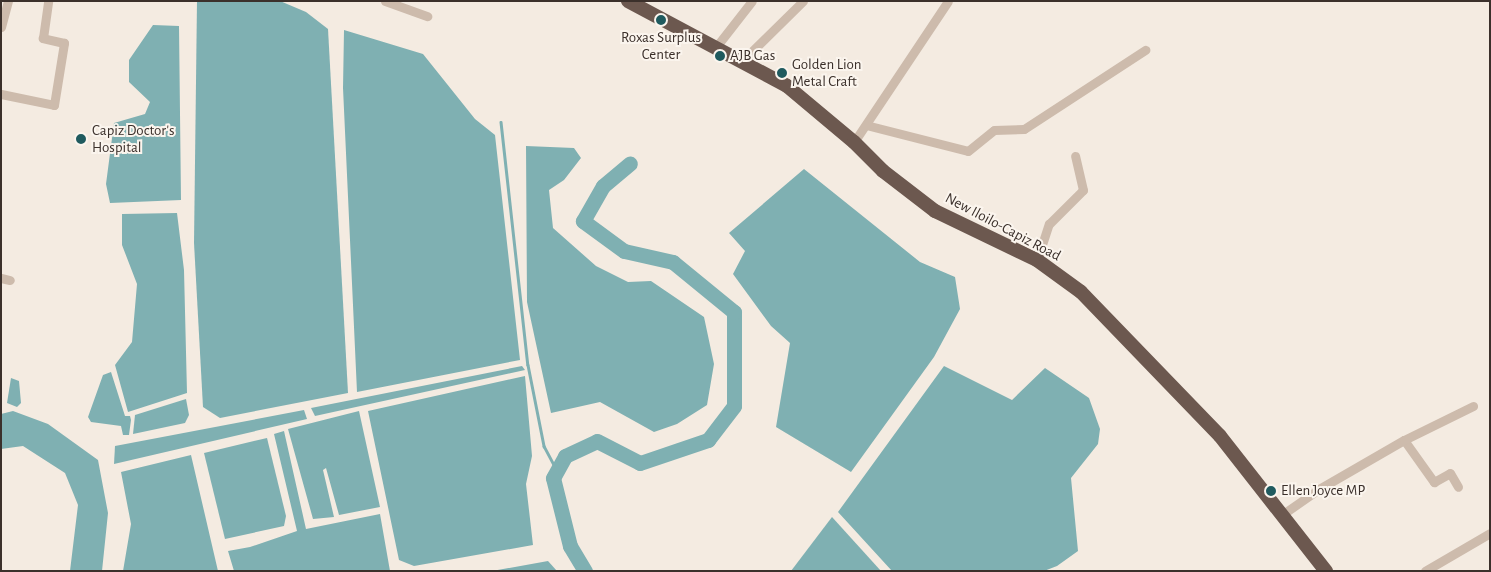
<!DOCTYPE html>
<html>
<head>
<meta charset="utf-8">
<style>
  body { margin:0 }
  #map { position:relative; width:1491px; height:572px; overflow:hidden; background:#f4ebe1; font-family:"Alegreya Sans",sans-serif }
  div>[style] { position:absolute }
  .water>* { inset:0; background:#7fb0b2 }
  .stream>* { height:2.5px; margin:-1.25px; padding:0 1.25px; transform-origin:1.25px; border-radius:1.25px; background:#7fb0b2 }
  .river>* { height:15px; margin:-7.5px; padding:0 7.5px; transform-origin:7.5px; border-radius:7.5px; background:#7fb0b2 }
  .minor>* { height:9px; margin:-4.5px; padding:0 4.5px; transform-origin:4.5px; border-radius:4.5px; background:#cdbbac }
  .trunk>* { height:14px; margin:-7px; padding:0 7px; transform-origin:7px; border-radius:7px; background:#6c584f }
  .dots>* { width:14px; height:14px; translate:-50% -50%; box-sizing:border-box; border:2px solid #fbf5ee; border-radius:50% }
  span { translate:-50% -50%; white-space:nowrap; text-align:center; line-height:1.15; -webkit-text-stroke:4px #fbf5ee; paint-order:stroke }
  .poi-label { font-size:15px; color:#3b302b }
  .left { translate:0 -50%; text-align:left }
  .street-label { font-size:15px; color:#3b302b }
  .frame { position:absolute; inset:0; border:2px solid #3b302b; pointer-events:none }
</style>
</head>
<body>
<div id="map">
  <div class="water">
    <div style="clip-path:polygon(197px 1px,280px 1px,306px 12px,328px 29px,348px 393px,220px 418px,203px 407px,194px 243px)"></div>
    <div style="clip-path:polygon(153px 25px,179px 26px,181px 200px,110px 203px,106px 184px,114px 123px,145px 114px,150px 102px,129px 82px,129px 60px)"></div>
    <div style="clip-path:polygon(344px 30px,423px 54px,475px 119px,495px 135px,520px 360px,357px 392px,343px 88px)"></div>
    <div style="clip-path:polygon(526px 146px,574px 148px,581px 158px,564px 180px,549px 190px,553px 228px,596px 266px,628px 282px,651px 281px,704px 317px,714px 364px,707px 405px,677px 424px,654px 432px,600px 402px,551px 413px,527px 302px)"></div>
    <div style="clip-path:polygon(804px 169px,920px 262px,955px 277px,960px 309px,934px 357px,851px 472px,776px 427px,790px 343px,771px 326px,733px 274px,745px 251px,729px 233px)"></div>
    <div style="clip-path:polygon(177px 213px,184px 270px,187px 393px,128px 412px,115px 365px,132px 342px,137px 284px,122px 245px,122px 214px)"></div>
    <div style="clip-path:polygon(522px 366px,525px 370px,315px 416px,311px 408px)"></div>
    <div style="clip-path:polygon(944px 366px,1012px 400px,1045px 368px,1089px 398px,1100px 429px,1098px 444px,1071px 478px,1078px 551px,1057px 566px,1044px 571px,892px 571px,838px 512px)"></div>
    <div style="clip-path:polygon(111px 372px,125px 416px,130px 416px,131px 420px,129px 435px,123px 435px,121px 426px,91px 422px,88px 417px,103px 375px)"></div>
    <div style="clip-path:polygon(525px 376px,532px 456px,526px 484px,533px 545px,414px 566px,399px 560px,368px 411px)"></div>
    <div style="clip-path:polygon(11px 378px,19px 381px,21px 403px,17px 407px,7px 403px)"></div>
    <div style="clip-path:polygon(186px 399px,189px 415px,185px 423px,133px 434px,135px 415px)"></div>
    <div style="clip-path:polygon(304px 410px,307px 419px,114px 464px,115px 446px)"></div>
    <div style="clip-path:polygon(13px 411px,48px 424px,98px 460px,108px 513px,102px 571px,70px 571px,78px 505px,65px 473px,23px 446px,1px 449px,1px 414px)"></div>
    <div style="clip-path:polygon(359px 411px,380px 507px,339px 515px,326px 468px,323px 470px,334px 517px,313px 519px,288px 429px)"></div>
    <div style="clip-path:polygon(284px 431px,306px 529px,380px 514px,390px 571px,234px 571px,228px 551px,250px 547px,297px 531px,274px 434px)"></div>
    <div style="clip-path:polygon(267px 438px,286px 516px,284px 526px,225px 539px,204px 453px)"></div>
    <div style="clip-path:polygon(191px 455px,218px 571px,123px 571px,131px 524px,121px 472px)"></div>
    <div style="clip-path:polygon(832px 517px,881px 571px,791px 571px)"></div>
    <div style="clip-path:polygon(548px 561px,557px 571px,492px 571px)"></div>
  </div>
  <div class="stream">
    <div style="left:501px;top:122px;width:244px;rotate:83.7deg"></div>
    <div style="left:528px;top:365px;width:83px;rotate:78.8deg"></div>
    <div style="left:544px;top:446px;width:27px;rotate:62deg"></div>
  </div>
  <div class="river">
    <div style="left:585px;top:571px;width:29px;rotate:-121deg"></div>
    <div style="left:570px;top:546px;width:70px;rotate:-104deg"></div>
    <div style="left:553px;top:478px;width:25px;rotate:-61deg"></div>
    <div style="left:565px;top:456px;width:35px;rotate:-25deg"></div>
    <div style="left:597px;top:441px;width:48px;rotate:27.1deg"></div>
    <div style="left:640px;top:463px;width:72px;rotate:-18.7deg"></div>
    <div style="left:708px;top:440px;width:43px;rotate:-52.6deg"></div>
    <div style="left:734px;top:406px;width:94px;rotate:-90deg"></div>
    <div style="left:734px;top:312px;width:79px;rotate:-140.7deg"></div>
    <div style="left:673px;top:262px;width:50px;rotate:-167.3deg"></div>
    <div style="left:624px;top:251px;width:51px;rotate:-143.8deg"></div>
    <div style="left:583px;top:221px;width:40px;rotate:-60.3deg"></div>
    <div style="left:603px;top:186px;width:35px;rotate:-40deg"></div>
  </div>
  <div class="minor">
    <div style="left:385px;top:1px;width:45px;rotate:19.7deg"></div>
    <div style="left:1px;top:27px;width:27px;rotate:-75deg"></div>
    <div style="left:716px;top:47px;width:58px;rotate:-52deg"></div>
    <div style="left:743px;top:60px;width:84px;rotate:-44.5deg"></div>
    <div style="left:1px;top:94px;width:54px;rotate:11.7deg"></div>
    <div style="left:54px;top:105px;width:63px;rotate:-80.8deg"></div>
    <div style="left:64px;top:43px;width:22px;rotate:-167deg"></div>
    <div style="left:43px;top:38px;width:37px;rotate:-82deg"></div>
    <div style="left:866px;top:125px;width:105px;rotate:14.3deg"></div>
    <div style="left:968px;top:151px;width:33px;rotate:-39deg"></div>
    <div style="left:994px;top:130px;width:30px;rotate:-2deg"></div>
    <div style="left:1024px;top:129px;width:145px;rotate:-33.1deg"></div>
    <div style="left:854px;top:142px;width:169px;rotate:-56.3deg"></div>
    <div style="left:1037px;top:260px;width:38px;rotate:-72deg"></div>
    <div style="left:1049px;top:224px;width:48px;rotate:-45deg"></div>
    <div style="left:1083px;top:190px;width:35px;rotate:-103deg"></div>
    <div style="left:1px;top:278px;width:9px;rotate:13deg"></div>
    <div style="left:1404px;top:440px;width:52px;rotate:54.5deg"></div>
    <div style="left:1434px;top:482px;width:18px;rotate:-29deg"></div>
    <div style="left:1450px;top:473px;width:16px;rotate:60deg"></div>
    <div style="left:1283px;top:514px;width:44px;rotate:-34.8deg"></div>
    <div style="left:1319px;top:489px;width:98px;rotate:-30deg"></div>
    <div style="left:1404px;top:440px;width:77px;rotate:-26.2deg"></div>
    <div style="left:1425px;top:571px;width:75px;rotate:-30.3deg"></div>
  </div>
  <div class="trunk">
    <div style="left:628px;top:1px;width:180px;rotate:28.1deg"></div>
    <div style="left:787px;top:86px;width:87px;rotate:39.9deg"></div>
    <div style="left:854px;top:142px;width:41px;rotate:45deg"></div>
    <div style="left:883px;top:171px;width:66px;rotate:37.6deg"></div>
    <div style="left:935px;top:211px;width:113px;rotate:25.7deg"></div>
    <div style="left:1037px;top:260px;width:54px;rotate:36deg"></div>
    <div style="left:1081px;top:292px;width:200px;rotate:46deg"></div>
    <div style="left:1220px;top:436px;width:172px;rotate:51.9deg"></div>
  </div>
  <div class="dots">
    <div style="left:661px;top:20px;background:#1f5a5e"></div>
    <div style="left:720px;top:56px;background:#1f5a5e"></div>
    <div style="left:782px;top:73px;background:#1f5a5e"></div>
    <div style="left:81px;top:139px;background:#1f5a5e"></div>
    <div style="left:1271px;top:491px;background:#1f5a5e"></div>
  </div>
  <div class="poi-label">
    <span style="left:661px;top:46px">Roxas Surplus<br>Center</span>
    <span class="left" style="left:730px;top:56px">AJB Gas</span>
    <span class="left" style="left:792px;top:73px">Golden Lion<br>Metal Craft</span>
    <span class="left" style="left:92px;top:139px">Capiz Doctor's<br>Hospital</span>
    <span class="left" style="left:1281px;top:491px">Ellen Joyce MP</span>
  </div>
  <div class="street-label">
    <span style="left:1003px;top:227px;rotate:28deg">New Iloilo-Capiz Road</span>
  </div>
  <div class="frame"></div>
</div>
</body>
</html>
